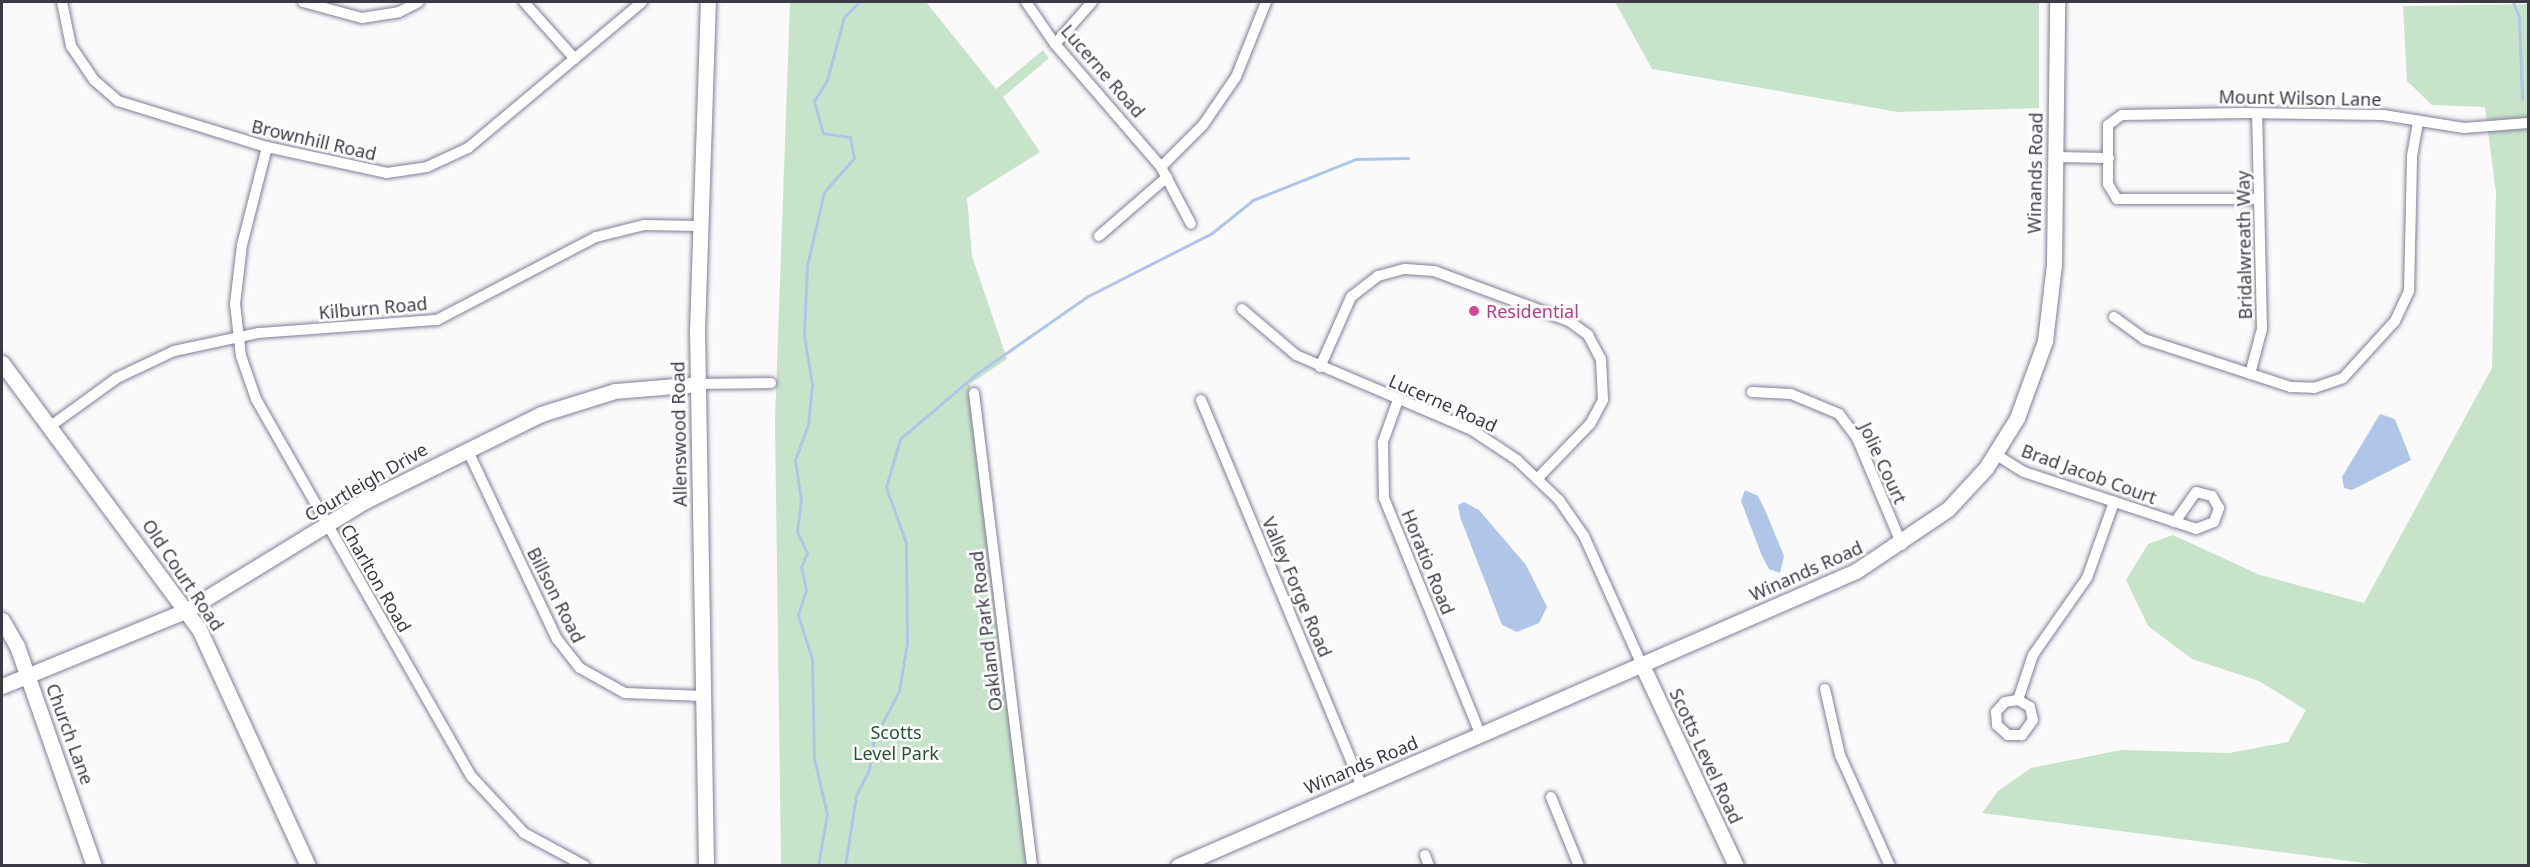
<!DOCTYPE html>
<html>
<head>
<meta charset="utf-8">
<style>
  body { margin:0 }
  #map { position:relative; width:2530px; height:867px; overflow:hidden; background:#fafafa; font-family:"Noto Sans",sans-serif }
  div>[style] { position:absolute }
  .green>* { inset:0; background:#c7e4cb }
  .water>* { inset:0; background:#b0c6e8 }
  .stream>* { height:3px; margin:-1.5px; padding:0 1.5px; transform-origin:1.5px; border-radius:1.5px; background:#b0c6e8 }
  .roads { filter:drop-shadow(0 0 2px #847c98) drop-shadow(0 0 2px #847c98) }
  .street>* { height:10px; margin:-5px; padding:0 5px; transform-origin:5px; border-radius:5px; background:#fff }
  .secondary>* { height:15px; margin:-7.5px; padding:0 7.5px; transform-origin:7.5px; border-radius:7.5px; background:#fff }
  .dots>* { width:16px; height:16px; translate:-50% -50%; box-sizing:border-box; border:3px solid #fff; border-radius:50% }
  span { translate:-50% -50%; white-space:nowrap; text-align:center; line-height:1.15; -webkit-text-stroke:5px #fff; paint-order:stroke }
  .street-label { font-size:18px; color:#3d3a46 }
  .hotel-label { font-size:18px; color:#b23c85 }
  .left { translate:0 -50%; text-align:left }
  .park-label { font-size:18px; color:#21552f }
  .frame { position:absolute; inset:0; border:3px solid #3d3a46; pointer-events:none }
</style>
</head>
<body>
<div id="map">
  <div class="green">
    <div style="clip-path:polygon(790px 2px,926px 2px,996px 89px,1043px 50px,1049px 58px,1003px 97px,1040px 152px,967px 198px,972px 256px,1007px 359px,970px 384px,1029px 865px,781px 866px,775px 420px)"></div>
    <div style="clip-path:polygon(1615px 2px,2039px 2px,2039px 108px,1898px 112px,1652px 69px)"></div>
    <div style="clip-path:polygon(2528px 4px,2528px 865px,2379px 865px,1982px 813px,1998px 791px,2031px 768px,2121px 750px,2229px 753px,2288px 742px,2306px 710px,2259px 681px,2192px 659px,2148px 626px,2126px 580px,2148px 544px,2173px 535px,2260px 575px,2364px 603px,2492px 368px,2496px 193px,2485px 107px,2432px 105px,2407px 81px,2403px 6px)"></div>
  </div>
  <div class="water">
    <div style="clip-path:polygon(2380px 414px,2395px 419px,2411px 460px,2352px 490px,2344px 488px,2342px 477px)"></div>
    <div style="clip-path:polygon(1745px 490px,1758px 496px,1765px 510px,1784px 556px,1780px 573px,1769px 569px,1762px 556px,1741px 501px)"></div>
    <div style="clip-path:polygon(1464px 502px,1479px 510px,1526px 565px,1547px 607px,1539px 623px,1517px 632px,1502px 625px,1460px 517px,1458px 505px)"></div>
  </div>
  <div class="stream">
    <div style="left:2513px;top:2px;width:16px;rotate:68deg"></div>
    <div style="left:2519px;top:17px;width:82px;rotate:87.9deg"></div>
    <div style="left:818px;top:866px;width:53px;rotate:-80.2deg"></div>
    <div style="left:827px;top:814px;width:57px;rotate:-103.1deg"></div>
    <div style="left:814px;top:758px;width:99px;rotate:-91.2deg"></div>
    <div style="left:812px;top:659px;width:46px;rotate:-107.7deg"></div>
    <div style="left:798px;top:615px;width:26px;rotate:-72deg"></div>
    <div style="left:806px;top:590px;width:24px;rotate:-102deg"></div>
    <div style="left:801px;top:567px;width:15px;rotate:-67deg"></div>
    <div style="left:807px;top:553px;width:23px;rotate:-115deg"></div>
    <div style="left:797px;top:532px;width:31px;rotate:-83deg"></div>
    <div style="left:801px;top:501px;width:41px;rotate:-98.3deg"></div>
    <div style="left:795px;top:460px;width:37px;rotate:-70deg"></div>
    <div style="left:808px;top:425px;width:40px;rotate:-84.3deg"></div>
    <div style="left:812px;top:385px;width:51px;rotate:-99.1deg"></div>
    <div style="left:804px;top:335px;width:69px;rotate:-87.5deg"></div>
    <div style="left:807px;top:266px;width:76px;rotate:-77.1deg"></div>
    <div style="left:824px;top:192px;width:45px;rotate:-48.6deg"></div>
    <div style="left:854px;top:158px;width:21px;rotate:-101deg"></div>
    <div style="left:850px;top:137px;width:27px;rotate:-172deg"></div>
    <div style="left:823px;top:133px;width:33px;rotate:-106deg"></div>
    <div style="left:814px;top:101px;width:25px;rotate:-58deg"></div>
    <div style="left:827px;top:80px;width:65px;rotate:-74.9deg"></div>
    <div style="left:844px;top:17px;width:21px;rotate:-45deg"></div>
    <div style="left:845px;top:866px;width:72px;rotate:-81.2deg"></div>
    <div style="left:856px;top:795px;width:28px;rotate:-63deg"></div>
    <div style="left:869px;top:770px;width:31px;rotate:-81deg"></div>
    <div style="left:874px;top:739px;width:54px;rotate:-62.5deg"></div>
    <div style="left:899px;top:691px;width:49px;rotate:-80.5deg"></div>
    <div style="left:907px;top:643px;width:100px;rotate:-90.6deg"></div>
    <div style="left:906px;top:543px;width:59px;rotate:-109.7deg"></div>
    <div style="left:886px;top:487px;width:50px;rotate:-73.7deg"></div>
    <div style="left:900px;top:439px;width:100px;rotate:-40.5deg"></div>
    <div style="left:976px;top:374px;width:136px;rotate:-34.9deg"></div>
    <div style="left:1088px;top:296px;width:139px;rotate:-26.9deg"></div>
    <div style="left:1212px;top:233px;width:53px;rotate:-38.8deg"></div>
    <div style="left:1253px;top:200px;width:111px;rotate:-21.7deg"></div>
    <div style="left:1356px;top:159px;width:52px;rotate:-1.1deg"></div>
  </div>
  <div class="roads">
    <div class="street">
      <div style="left:62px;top:2px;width:45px;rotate:78.4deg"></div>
      <div style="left:71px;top:46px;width:41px;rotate:55.9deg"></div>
      <div style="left:94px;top:80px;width:32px;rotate:41deg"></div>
      <div style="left:118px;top:101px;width:156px;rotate:17.2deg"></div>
      <div style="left:267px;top:147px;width:123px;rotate:12.2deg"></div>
      <div style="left:387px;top:173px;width:40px;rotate:-8.5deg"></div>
      <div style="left:427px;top:167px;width:45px;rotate:-24.9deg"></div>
      <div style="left:468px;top:148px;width:227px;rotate:-40deg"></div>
      <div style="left:303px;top:2px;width:61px;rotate:15.2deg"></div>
      <div style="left:362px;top:18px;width:37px;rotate:-9deg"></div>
      <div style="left:399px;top:12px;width:22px;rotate:-27deg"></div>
      <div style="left:524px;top:2px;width:76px;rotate:48.2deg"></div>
      <div style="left:1026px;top:2px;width:51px;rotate:55.4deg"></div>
      <div style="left:1055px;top:44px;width:162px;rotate:49.2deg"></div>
      <div style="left:1161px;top:167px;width:64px;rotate:62.2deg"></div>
      <div style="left:1055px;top:44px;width:56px;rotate:-48.6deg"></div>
      <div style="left:267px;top:147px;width:101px;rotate:104.3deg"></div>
      <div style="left:242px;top:245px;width:59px;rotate:96.8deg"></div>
      <div style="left:235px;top:304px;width:52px;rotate:83.4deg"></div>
      <div style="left:241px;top:356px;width:46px;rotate:70.8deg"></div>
      <div style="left:256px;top:399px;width:435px;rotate:60.3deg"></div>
      <div style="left:472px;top:777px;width:76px;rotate:47.1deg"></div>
      <div style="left:524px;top:833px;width:69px;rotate:28.4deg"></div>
      <div style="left:2055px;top:157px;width:54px;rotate:1.1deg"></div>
      <div style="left:1161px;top:167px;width:59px;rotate:-45deg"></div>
      <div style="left:1203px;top:125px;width:58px;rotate:-55.5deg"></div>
      <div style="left:1236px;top:77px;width:81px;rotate:-68.2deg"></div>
      <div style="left:2259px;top:199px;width:142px;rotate:180deg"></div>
      <div style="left:2117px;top:199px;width:17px;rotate:-121deg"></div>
      <div style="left:2108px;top:184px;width:59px;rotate:-90deg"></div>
      <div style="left:2108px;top:125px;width:17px;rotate:-36deg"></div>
      <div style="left:2122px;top:115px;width:121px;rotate:-0.9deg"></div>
      <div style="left:2243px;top:113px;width:140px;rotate:0.8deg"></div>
      <div style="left:2383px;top:115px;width:82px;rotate:9.1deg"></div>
      <div style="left:2464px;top:128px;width:64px;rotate:-4.5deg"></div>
      <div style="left:1099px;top:236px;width:90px;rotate:-40.9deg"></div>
      <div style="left:1242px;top:309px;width:71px;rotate:40.4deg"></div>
      <div style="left:1296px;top:355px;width:191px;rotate:23.1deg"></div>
      <div style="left:1472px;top:430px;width:54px;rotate:33.7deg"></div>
      <div style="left:1517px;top:460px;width:58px;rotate:43.6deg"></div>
      <div style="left:1559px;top:500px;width:44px;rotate:55.2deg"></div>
      <div style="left:1584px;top:536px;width:139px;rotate:65.8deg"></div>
      <div style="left:2114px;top:317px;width:37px;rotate:36deg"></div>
      <div style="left:2144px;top:339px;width:155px;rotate:18.1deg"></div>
      <div style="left:2291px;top:387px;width:23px;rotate:2deg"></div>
      <div style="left:2314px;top:388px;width:31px;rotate:-19deg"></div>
      <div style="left:2343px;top:378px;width:77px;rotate:-47.6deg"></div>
      <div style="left:2395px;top:321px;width:33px;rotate:-65deg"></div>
      <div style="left:2409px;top:291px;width:135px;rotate:-88.7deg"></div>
      <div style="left:2412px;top:156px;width:36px;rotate:-80deg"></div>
      <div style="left:1320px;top:367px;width:77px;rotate:-66.1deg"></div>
      <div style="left:1351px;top:297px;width:34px;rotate:-38deg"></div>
      <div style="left:1378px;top:276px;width:28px;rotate:-15deg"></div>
      <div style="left:1405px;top:269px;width:29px;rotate:4deg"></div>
      <div style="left:1434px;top:271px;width:144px;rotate:20.3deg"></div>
      <div style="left:1569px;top:321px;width:24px;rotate:36deg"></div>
      <div style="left:1588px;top:335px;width:27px;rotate:62deg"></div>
      <div style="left:1601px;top:359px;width:41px;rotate:87.2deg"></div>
      <div style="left:1603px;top:400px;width:27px;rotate:118deg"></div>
      <div style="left:1590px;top:424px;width:75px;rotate:133.9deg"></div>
      <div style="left:2250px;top:374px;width:47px;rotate:-75.1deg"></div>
      <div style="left:2262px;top:329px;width:215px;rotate:-91.3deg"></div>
      <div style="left:698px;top:384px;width:73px;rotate:-0.8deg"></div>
      <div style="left:1752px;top:392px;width:39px;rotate:3deg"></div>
      <div style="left:1791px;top:394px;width:52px;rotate:22.6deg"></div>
      <div style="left:1839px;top:414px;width:30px;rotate:53deg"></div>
      <div style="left:1857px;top:438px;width:116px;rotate:67.2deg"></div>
      <div style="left:974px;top:393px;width:477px;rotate:83deg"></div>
      <div style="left:1201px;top:400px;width:418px;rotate:67.4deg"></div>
      <div style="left:1398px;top:400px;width:45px;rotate:109.7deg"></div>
      <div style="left:1383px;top:442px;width:56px;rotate:89deg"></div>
      <div style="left:1384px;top:498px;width:254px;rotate:67.8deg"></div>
      <div style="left:52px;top:425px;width:80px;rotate:-35.9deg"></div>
      <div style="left:117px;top:378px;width:63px;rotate:-25.3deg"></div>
      <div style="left:174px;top:351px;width:87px;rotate:-12deg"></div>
      <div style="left:259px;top:333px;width:178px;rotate:-4.2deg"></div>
      <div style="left:437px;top:320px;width:179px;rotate:-27.6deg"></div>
      <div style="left:596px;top:237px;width:49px;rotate:-14deg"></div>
      <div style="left:644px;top:225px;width:55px;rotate:1deg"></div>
      <div style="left:467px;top:449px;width:210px;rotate:64.7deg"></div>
      <div style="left:557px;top:639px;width:37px;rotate:52deg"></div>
      <div style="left:580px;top:668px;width:51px;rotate:29.1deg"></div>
      <div style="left:625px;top:693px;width:78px;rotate:2.2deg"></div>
      <div style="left:1995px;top:454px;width:34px;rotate:32deg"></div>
      <div style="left:2024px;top:472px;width:181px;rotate:18.3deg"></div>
      <div style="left:2196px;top:529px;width:19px;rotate:-21deg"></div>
      <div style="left:2214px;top:522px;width:15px;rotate:-70deg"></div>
      <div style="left:2219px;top:508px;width:14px;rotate:-120deg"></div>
      <div style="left:2212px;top:496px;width:16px;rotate:-166deg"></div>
      <div style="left:2196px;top:492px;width:37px;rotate:125deg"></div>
      <div style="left:1825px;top:689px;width:68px;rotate:77.2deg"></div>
      <div style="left:1840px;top:755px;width:122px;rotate:65.8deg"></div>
      <div style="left:2018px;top:700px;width:14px;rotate:30deg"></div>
      <div style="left:2030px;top:707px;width:13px;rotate:77deg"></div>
      <div style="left:2033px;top:720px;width:19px;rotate:126deg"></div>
      <div style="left:2022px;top:735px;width:14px;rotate:180deg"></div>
      <div style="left:2008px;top:735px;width:15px;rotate:-138deg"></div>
      <div style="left:1997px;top:725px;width:13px;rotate:-94deg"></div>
      <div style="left:1996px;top:712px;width:13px;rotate:-48deg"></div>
      <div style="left:2005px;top:702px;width:13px;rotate:-9deg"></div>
      <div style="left:2018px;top:700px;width:47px;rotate:-71.6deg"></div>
      <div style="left:2033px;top:655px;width:94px;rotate:-55deg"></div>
      <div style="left:2087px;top:578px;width:81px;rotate:-70.4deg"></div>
      <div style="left:1551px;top:797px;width:74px;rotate:67.9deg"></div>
      <div style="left:1425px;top:855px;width:12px;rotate:70deg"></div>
    </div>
    <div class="secondary">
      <div style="left:2px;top:363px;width:331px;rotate:53.5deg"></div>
      <div style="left:199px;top:629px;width:261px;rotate:65.3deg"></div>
      <div style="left:2px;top:620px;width:30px;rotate:60deg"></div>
      <div style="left:17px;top:646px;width:233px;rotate:70.7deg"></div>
      <div style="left:1641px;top:663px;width:224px;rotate:64.9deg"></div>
      <div style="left:2px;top:686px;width:200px;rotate:-22.3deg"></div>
      <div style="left:187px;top:610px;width:209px;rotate:-31.5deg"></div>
      <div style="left:365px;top:501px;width:196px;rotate:-26.3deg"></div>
      <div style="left:541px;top:414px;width:77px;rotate:-17.3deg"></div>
      <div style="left:615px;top:391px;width:83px;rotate:-4.8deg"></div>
      <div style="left:706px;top:866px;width:535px;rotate:-90.96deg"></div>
      <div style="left:697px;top:331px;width:329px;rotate:-88.1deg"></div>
      <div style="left:1178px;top:866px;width:739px;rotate:-23.51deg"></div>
      <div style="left:1856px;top:571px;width:111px;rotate:-34deg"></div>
      <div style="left:1948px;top:509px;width:56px;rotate:-47.2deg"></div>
      <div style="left:1986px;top:468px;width:59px;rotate:-58.2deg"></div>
      <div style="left:2017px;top:418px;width:82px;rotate:-70deg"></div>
      <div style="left:2045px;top:341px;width:78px;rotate:-83.3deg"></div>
      <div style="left:2054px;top:264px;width:262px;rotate:-89.3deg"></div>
    </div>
  </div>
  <div class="dots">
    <div style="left:1474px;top:311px;background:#d1479c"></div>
  </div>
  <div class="street-label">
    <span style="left:1103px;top:71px;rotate:49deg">Lucerne Road</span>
    <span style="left:2300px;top:98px;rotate:1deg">Mount Wilson Lane</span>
    <span style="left:314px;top:140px;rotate:13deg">Brownhill Road</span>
    <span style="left:2035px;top:173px;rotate:-89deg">Winands Road</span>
    <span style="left:2244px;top:245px;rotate:-91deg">Bridalwreath Way</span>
    <span style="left:373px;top:308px;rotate:-5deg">Kilburn Road</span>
    <span style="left:1443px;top:403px;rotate:24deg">Lucerne Road</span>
    <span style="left:679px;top:434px;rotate:-91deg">Allenswood Road</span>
    <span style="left:1883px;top:463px;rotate:65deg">Jolie Court</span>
    <span style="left:2089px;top:474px;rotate:20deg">Brad Jacob Court</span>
    <span style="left:366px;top:482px;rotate:-30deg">Courtleigh Drive</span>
    <span style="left:1428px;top:562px;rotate:68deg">Horatio Road</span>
    <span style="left:1806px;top:571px;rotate:-24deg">Winands Road</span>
    <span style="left:183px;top:575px;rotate:56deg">Old Court Road</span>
    <span style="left:376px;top:578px;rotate:60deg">Charlton Road</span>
    <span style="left:1297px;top:587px;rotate:67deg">Valley Forge Road</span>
    <span style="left:556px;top:595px;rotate:63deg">Billson Road</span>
    <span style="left:986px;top:631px;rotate:-97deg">Oakland Park Road</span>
    <span style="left:70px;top:734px;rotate:70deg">Church Lane</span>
    <span style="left:1706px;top:756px;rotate:65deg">Scotts Level Road</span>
    <span style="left:1361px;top:765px;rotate:-23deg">Winands Road</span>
  </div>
  <div class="hotel-label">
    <span class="left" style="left:1486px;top:311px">Residential</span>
  </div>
  <div class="park-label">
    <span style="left:896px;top:743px">Scotts<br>Level Park</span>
  </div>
  <div class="frame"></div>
</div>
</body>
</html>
